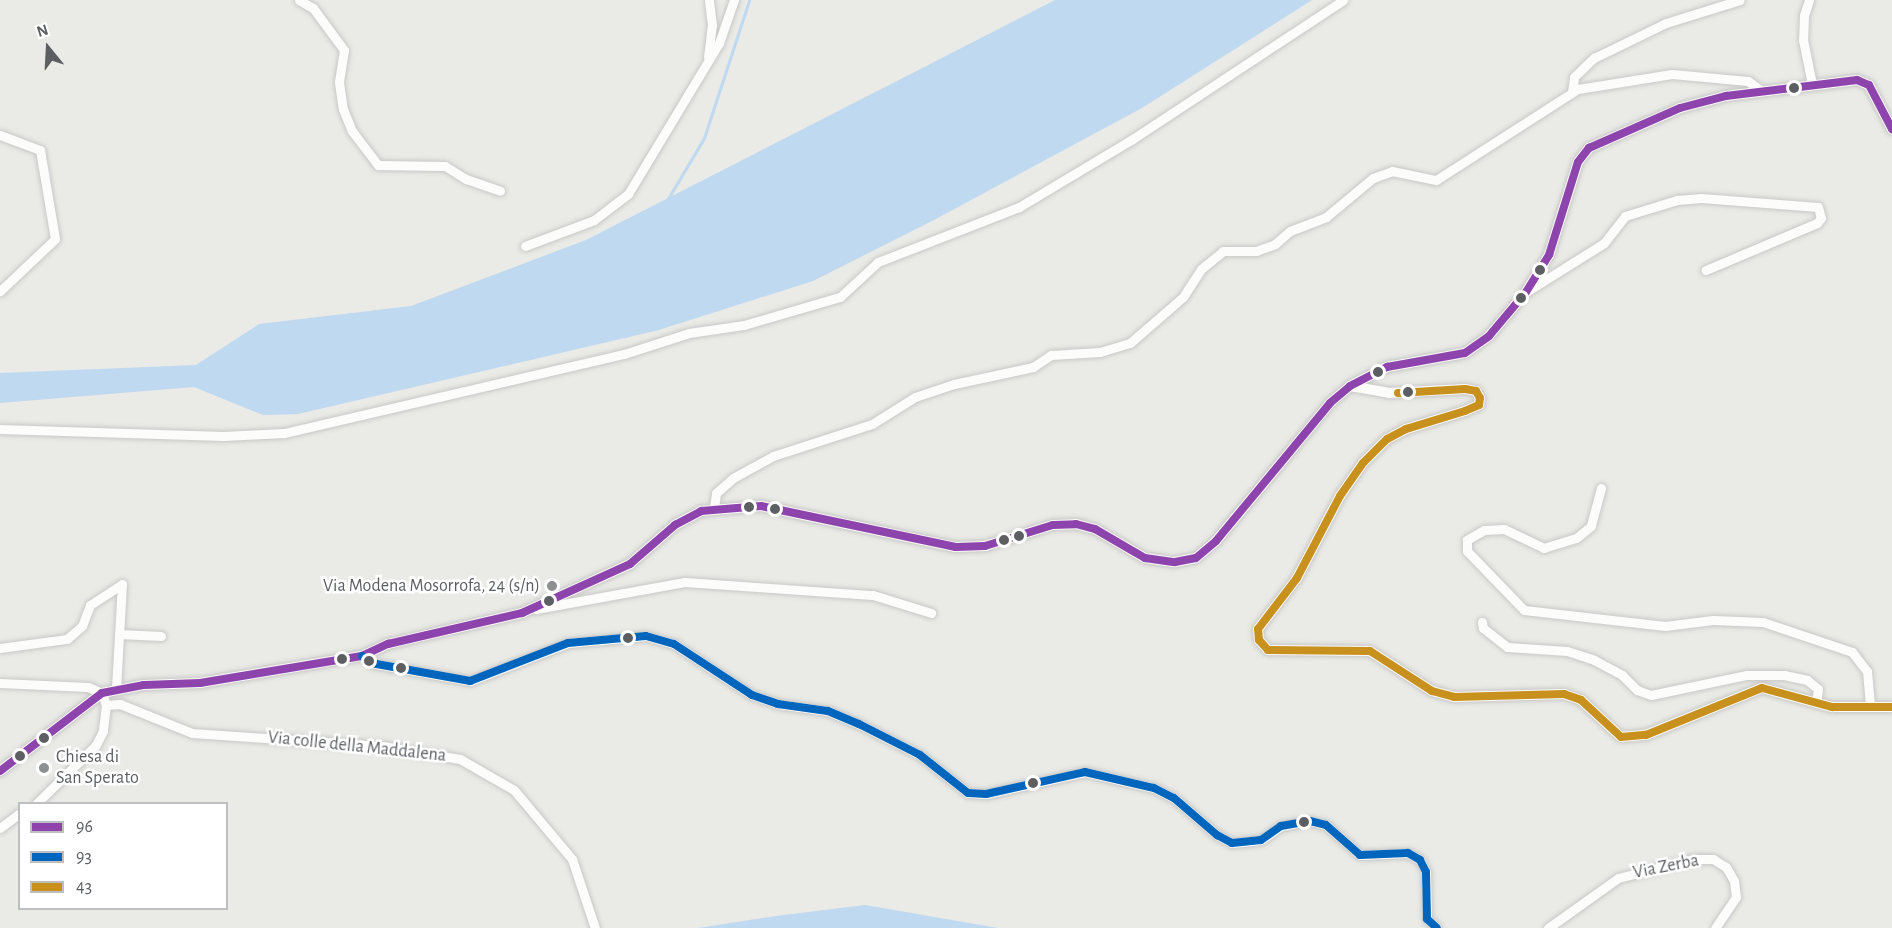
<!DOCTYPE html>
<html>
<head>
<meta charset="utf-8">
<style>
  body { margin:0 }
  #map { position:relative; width:1892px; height:928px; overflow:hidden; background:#eaeae6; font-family:"Alegreya Sans",sans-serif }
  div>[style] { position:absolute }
  .water>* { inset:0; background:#bfd9f0 }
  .stream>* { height:3px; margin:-1.5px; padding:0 1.5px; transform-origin:1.5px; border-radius:1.5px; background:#bfd9f0 }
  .roads { filter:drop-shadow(0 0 2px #c8c8c7) drop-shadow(0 0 2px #c8c8c7) }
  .minor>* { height:9px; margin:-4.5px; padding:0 4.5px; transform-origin:4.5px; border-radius:4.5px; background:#fcfcfb }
  .tertiary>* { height:10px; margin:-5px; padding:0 5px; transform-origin:5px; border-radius:5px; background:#fcfcfb }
  .bus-1>* { height:8px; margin:-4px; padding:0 4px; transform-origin:4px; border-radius:4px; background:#8e44ad }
  .bus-2>* { height:8px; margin:-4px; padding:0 4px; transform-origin:4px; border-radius:4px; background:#0065bd }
  .bus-3>* { height:8px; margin:-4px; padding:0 4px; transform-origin:4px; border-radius:4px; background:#c8901d }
  .dots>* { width:16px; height:16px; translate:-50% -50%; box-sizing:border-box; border:3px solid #fff; border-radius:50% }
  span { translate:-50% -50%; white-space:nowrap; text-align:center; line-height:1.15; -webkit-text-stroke:5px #fff; paint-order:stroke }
  .poi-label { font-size:18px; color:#5c5e62 }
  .right { translate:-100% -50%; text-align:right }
  .left { translate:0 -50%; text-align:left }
  .street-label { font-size:18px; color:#5c5e62 }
  .legend { position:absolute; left:18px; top:802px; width:210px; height:108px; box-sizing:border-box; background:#fff; border:2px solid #bebfc0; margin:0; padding:8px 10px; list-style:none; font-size:18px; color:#5c5e62 }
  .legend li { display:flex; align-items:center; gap:12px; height:30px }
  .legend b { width:30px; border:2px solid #bebfc0 }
  .north { position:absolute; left:18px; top:18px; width:60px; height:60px; -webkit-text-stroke:4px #fff; paint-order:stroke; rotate:342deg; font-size:16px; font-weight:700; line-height:24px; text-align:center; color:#5c5e62 }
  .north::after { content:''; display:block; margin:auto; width:21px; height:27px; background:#5c5e62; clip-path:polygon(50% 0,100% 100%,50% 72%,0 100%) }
</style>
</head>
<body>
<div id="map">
  <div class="water">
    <div style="clip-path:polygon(1055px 0,1312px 0,1142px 108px,934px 220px,813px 281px,659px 330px,298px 414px,263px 415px,194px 387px,0 403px,0 373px,196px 365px,259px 324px,411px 306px,586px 240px)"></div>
    <div style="clip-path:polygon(865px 905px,998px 928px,698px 928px,776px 916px)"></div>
  </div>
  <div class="stream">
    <div style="left:666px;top:202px;width:74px;rotate:-59.3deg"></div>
    <div style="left:704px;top:138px;width:145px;rotate:-71.9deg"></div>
  </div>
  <div class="roads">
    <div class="minor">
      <div style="left:299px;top:0;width:16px;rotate:30deg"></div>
      <div style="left:313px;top:8px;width:52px;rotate:53.6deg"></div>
      <div style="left:344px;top:50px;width:32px;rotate:99deg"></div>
      <div style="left:339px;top:82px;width:27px;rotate:82deg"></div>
      <div style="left:343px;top:109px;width:24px;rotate:68deg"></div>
      <div style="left:352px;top:131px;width:43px;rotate:52.6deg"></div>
      <div style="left:378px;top:165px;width:67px;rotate:0.9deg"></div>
      <div style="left:445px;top:166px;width:25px;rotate:32deg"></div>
      <div style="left:466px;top:179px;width:36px;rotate:19deg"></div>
      <div style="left:1809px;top:0;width:16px;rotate:108deg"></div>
      <div style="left:1804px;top:15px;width:25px;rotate:92deg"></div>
      <div style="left:1803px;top:40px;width:45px;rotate:78.4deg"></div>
      <div style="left:708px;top:57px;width:32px;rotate:-83deg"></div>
      <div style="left:712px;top:25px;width:25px;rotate:-97deg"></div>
      <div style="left:1572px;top:92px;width:15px;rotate:-82deg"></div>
      <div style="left:1574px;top:77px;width:28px;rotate:-44deg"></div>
      <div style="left:1594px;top:58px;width:80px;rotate:-25.9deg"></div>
      <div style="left:1666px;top:23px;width:77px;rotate:-17.3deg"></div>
      <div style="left:0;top:135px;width:43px;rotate:20.6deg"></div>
      <div style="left:40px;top:150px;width:90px;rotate:80.4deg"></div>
      <div style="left:55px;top:239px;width:76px;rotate:136.6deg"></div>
      <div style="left:525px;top:246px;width:74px;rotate:-20.6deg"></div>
      <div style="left:594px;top:220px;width:43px;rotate:-37.4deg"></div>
      <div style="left:628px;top:194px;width:176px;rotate:-58.9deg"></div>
      <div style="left:719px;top:43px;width:46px;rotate:-70.8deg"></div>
      <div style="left:1526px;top:292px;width:92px;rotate:-32.1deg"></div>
      <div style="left:1604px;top:243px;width:34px;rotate:-52deg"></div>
      <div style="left:1625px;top:216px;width:54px;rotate:-17.1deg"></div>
      <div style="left:1677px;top:200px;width:24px;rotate:-5deg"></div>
      <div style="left:1701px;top:198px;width:117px;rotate:4.4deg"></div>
      <div style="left:1818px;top:207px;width:11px;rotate:75deg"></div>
      <div style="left:1821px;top:218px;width:6px;rotate:129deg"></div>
      <div style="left:1817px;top:223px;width:121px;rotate:157.1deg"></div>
      <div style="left:0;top:429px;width:223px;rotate:1.8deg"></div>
      <div style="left:223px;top:436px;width:61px;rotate:-2.8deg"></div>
      <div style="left:284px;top:433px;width:349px;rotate:-13.1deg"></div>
      <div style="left:624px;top:354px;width:68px;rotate:-17.9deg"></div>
      <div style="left:689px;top:333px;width:56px;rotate:-8.3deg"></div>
      <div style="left:744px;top:325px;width:100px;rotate:-16.3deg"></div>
      <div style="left:840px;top:297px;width:52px;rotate:-42.6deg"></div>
      <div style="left:878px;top:262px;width:151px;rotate:-21.3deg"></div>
      <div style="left:1019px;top:207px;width:131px;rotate:-30.9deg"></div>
      <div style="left:1131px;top:140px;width:254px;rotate:-33.4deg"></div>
      <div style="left:1601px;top:488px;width:39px;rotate:105deg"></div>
      <div style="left:1591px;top:526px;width:19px;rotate:141deg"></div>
      <div style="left:1576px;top:538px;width:34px;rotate:163deg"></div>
      <div style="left:1544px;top:548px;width:44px;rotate:-154.6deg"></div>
      <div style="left:1504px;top:529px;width:20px;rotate:177deg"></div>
      <div style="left:1484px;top:530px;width:20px;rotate:150deg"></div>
      <div style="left:1467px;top:540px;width:11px;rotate:90deg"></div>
      <div style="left:1467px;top:551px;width:82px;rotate:46deg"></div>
      <div style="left:1524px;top:610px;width:142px;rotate:6.5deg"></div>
      <div style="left:1665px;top:626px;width:48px;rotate:-7.1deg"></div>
      <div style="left:1713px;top:620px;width:50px;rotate:2.3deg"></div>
      <div style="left:1763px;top:622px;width:94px;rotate:18.6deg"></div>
      <div style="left:1852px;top:652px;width:24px;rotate:52deg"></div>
      <div style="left:1867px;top:671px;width:36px;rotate:85deg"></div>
      <div style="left:714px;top:508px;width:15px;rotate:-82deg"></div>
      <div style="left:716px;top:493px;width:23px;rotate:-41deg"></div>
      <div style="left:733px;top:478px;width:46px;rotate:-28.8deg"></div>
      <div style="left:773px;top:456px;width:104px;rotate:-17.9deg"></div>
      <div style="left:872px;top:424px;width:51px;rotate:-32.1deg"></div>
      <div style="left:915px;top:397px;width:41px;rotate:-18.4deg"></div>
      <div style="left:954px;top:384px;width:81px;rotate:-12.1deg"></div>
      <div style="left:1033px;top:367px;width:22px;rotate:-34deg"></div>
      <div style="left:1051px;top:355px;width:49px;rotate:-3.5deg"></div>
      <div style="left:1100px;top:352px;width:31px;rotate:-17deg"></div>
      <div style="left:1130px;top:343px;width:70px;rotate:-41deg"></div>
      <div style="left:1183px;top:297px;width:33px;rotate:-57deg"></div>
      <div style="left:1201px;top:269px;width:28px;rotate:-39deg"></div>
      <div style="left:1223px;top:251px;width:33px"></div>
      <div style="left:1256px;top:251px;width:20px;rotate:-20deg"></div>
      <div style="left:1275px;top:244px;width:20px;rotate:-41deg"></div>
      <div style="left:1290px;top:231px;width:39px;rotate:-21deg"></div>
      <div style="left:1326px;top:217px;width:61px;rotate:-39.7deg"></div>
      <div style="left:1373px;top:178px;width:20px;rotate:-20deg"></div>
      <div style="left:1392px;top:171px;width:45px;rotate:11.6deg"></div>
      <div style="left:1436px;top:180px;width:169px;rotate:-32.7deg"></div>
      <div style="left:1578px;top:89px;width:95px;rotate:-9.1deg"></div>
      <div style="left:1672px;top:74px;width:76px;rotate:5.3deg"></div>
      <div style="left:1748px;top:81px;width:14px;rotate:36deg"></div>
      <div style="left:536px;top:609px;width:151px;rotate:-10.3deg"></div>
      <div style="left:685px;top:582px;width:188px;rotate:4deg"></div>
      <div style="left:873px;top:595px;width:61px;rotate:17.2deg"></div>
      <div style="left:1482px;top:622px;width:6px;rotate:81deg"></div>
      <div style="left:1483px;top:628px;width:31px;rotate:38deg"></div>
      <div style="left:1507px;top:647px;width:60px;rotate:3.8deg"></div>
      <div style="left:1567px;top:651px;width:28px;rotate:18deg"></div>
      <div style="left:1594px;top:660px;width:32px;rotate:28deg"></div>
      <div style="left:1622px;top:675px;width:21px;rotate:45deg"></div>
      <div style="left:1637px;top:690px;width:15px;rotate:20deg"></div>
      <div style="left:1651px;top:695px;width:98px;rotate:-11.8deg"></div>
      <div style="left:1747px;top:675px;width:37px"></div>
      <div style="left:1784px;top:675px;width:24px;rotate:12deg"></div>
      <div style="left:1807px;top:680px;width:14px;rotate:39deg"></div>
      <div style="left:1818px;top:689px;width:14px;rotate:98deg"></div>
      <div style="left:119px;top:634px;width:42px;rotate:2.7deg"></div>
      <div style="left:0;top:648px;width:68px;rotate:-7.7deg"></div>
      <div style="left:67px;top:639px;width:20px;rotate:-41deg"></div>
      <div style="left:82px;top:626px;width:22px;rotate:-69deg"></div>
      <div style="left:90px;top:605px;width:38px;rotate:-33deg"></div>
      <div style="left:122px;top:584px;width:105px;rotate:93.3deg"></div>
      <div style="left:362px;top:656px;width:11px;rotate:38deg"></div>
      <div style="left:371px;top:663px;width:101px;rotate:10.3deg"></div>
      <div style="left:470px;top:681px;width:105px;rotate:-21.2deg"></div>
      <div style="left:568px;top:643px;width:78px;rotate:-5.1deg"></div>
      <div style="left:646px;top:636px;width:29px;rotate:16deg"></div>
      <div style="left:674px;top:644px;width:93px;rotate:33.2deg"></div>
      <div style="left:752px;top:695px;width:28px;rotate:19deg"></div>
      <div style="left:778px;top:704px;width:50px;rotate:8deg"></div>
      <div style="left:828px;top:711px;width:34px;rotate:23deg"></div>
      <div style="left:859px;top:724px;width:68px;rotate:26.9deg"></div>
      <div style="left:920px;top:755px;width:61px;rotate:38.4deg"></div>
      <div style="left:968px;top:793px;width:18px;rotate:3deg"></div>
      <div style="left:986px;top:794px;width:101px;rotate:-12.5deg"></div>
      <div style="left:1085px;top:772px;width:71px;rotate:13.1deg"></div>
      <div style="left:1154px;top:788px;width:22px;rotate:27deg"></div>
      <div style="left:1174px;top:798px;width:57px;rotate:40.7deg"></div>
      <div style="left:1217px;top:835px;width:17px;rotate:28deg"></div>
      <div style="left:1232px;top:843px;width:29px;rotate:-6deg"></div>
      <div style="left:1261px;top:840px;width:24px;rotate:-35deg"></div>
      <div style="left:1281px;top:826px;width:29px;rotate:-10deg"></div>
      <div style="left:1310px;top:821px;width:16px;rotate:14deg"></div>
      <div style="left:1326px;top:825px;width:45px;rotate:41.4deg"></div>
      <div style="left:1360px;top:855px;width:48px;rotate:-2.4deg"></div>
      <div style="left:1408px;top:853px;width:14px;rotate:30deg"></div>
      <div style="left:1420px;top:860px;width:13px;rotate:63deg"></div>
      <div style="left:1426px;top:872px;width:47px;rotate:88.8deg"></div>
      <div style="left:1427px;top:919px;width:13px;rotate:42deg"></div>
      <div style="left:0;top:683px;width:88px;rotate:2.6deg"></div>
      <div style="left:88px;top:687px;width:15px;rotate:23deg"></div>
      <div style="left:102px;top:693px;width:13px;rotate:72deg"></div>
      <div style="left:106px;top:705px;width:26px;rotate:97deg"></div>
      <div style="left:103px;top:731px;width:16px;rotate:117deg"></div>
      <div style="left:96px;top:745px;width:84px;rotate:135.5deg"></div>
      <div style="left:106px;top:705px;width:14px;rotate:-4deg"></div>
      <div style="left:120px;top:704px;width:78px;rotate:21.9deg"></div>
      <div style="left:192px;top:733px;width:190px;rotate:3.9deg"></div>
      <div style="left:382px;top:746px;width:79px;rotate:9.5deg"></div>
      <div style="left:460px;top:759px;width:62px;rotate:29.9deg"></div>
      <div style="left:514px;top:790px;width:90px;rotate:50deg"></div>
      <div style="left:572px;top:859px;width:73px;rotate:71.6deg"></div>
      <div style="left:0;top:828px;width:25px;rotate:-37deg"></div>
      <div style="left:1548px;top:928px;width:86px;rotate:-35.5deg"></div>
      <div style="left:1618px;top:878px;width:78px;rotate:-14deg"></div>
      <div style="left:1694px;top:859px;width:19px"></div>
      <div style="left:1713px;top:859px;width:15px;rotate:32deg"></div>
      <div style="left:1726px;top:867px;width:16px;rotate:60deg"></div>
      <div style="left:1734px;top:881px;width:16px;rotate:83deg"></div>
      <div style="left:1736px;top:897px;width:37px;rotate:124deg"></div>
    </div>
    <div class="tertiary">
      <div style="left:1350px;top:386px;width:40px;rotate:10deg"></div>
      <div style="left:1389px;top:393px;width:76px;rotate:-3deg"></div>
      <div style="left:1465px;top:389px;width:11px;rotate:10deg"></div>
      <div style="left:1476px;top:391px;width:8px;rotate:60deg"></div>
      <div style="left:1480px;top:398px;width:7px;rotate:98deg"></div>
      <div style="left:1479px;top:405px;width:15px;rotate:157deg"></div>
      <div style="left:1465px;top:411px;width:62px;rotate:163deg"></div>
      <div style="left:1406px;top:429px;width:21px;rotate:152deg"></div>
      <div style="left:1387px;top:439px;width:34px;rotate:135deg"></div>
      <div style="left:1363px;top:463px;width:40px;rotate:124.9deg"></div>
      <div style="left:1340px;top:496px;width:93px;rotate:117.7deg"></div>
      <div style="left:1297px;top:578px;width:64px;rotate:127.4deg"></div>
      <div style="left:1258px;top:629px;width:11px;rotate:85deg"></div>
      <div style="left:1259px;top:640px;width:13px;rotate:48deg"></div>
      <div style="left:1268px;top:650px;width:102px;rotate:0.6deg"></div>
      <div style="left:1370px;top:651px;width:74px;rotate:32.8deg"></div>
      <div style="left:1432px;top:691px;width:23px;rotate:15deg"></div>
      <div style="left:1454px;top:697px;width:110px;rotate:-1.6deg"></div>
      <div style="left:1564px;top:694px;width:18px;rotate:19deg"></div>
      <div style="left:1581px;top:700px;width:54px;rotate:42.8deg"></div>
      <div style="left:1621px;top:737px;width:25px;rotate:-5deg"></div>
      <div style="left:1646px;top:735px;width:125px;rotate:-22.1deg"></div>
      <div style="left:1762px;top:688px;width:73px;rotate:15.2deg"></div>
      <div style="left:1832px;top:707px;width:60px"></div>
      <div style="left:0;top:771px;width:128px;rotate:-37.4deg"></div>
      <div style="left:102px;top:693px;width:43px;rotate:-10.8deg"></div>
      <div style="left:144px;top:685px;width:56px;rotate:-2deg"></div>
      <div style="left:200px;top:683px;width:164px;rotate:-9.5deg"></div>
      <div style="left:362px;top:656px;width:29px;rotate:-25deg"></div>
      <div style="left:388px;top:644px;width:138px;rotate:-13deg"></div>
      <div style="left:522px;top:613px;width:119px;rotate:-24.4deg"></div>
      <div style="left:630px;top:564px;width:60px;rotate:-40.9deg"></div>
      <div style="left:675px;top:525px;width:30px;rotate:-28deg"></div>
      <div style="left:701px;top:511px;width:60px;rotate:-4.8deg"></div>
      <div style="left:761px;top:506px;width:199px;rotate:11.9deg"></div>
      <div style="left:956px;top:547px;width:29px;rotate:-2deg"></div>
      <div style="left:985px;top:546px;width:71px;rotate:-17.2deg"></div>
      <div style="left:1053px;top:525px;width:23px;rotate:-2deg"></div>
      <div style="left:1076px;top:524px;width:20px;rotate:15deg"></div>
      <div style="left:1095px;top:529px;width:58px;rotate:30.1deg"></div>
      <div style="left:1145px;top:558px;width:30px;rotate:8deg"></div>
      <div style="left:1175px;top:562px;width:21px;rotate:-11deg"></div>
      <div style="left:1196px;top:558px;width:26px;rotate:-40deg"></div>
      <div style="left:1216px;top:541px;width:179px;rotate:-50.4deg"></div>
      <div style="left:1330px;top:403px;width:26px;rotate:-40deg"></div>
      <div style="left:1350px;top:386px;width:42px;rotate:-27.2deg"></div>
      <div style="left:1387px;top:367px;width:79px;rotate:-10.2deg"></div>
      <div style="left:1465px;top:353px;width:29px;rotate:-35deg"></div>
      <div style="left:1489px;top:336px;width:57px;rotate:-49.9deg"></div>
      <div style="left:1526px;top:292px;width:44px;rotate:-58.1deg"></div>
      <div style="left:1549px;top:255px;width:97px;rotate:-72.7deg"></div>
      <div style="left:1578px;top:162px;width:18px;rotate:-52deg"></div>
      <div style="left:1589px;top:148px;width:99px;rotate:-23.7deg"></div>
      <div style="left:1680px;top:108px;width:48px;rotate:-14.6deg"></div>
      <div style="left:1726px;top:96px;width:132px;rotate:-7deg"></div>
      <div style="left:1857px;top:80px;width:13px;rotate:23deg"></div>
      <div style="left:1869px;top:85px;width:50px;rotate:62.4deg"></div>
    </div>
  </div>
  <div class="bus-1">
    <div style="left:0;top:771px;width:128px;rotate:-37.4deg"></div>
    <div style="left:102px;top:693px;width:43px;rotate:-10.8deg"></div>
    <div style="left:144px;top:685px;width:56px;rotate:-2deg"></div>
    <div style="left:200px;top:683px;width:164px;rotate:-9.5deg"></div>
    <div style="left:362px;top:656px;width:29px;rotate:-25deg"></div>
    <div style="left:388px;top:644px;width:138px;rotate:-13deg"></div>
    <div style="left:522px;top:613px;width:119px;rotate:-24.4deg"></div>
    <div style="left:630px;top:564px;width:60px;rotate:-40.9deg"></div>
    <div style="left:675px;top:525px;width:30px;rotate:-28deg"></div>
    <div style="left:701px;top:511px;width:60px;rotate:-4.8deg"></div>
    <div style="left:761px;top:506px;width:199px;rotate:11.9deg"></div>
    <div style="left:956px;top:547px;width:29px;rotate:-2deg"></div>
    <div style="left:985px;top:546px;width:71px;rotate:-17.2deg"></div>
    <div style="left:1053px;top:525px;width:23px;rotate:-2deg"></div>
    <div style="left:1076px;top:524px;width:20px;rotate:15deg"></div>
    <div style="left:1095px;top:529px;width:58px;rotate:30.1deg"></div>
    <div style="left:1145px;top:558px;width:30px;rotate:8deg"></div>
    <div style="left:1175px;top:562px;width:21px;rotate:-11deg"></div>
    <div style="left:1196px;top:558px;width:26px;rotate:-40deg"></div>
    <div style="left:1216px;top:541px;width:179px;rotate:-50.4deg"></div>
    <div style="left:1330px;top:403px;width:26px;rotate:-40deg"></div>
    <div style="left:1350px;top:386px;width:42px;rotate:-27.2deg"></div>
    <div style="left:1387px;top:367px;width:79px;rotate:-10.2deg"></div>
    <div style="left:1465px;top:353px;width:29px;rotate:-35deg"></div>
    <div style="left:1489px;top:336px;width:57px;rotate:-49.9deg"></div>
    <div style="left:1526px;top:292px;width:44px;rotate:-58.1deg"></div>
    <div style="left:1549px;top:255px;width:97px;rotate:-72.7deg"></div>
    <div style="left:1578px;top:162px;width:18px;rotate:-52deg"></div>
    <div style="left:1589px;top:148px;width:99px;rotate:-23.7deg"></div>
    <div style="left:1680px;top:108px;width:48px;rotate:-14.6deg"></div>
    <div style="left:1726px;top:96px;width:132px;rotate:-7deg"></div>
    <div style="left:1857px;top:80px;width:13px;rotate:23deg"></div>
    <div style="left:1869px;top:85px;width:50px;rotate:62.4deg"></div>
  </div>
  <div class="bus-2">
    <div style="left:362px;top:656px;width:11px;rotate:38deg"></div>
    <div style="left:371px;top:663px;width:101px;rotate:10.3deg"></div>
    <div style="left:470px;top:681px;width:105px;rotate:-21.2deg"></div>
    <div style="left:568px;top:643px;width:78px;rotate:-5.1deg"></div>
    <div style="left:646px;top:636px;width:29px;rotate:16deg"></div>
    <div style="left:674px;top:644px;width:93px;rotate:33.2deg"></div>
    <div style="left:752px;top:695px;width:28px;rotate:19deg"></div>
    <div style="left:778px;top:704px;width:50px;rotate:8deg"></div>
    <div style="left:828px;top:711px;width:34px;rotate:23deg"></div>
    <div style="left:859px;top:724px;width:68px;rotate:26.9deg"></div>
    <div style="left:920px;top:755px;width:61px;rotate:38.4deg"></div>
    <div style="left:968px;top:793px;width:18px;rotate:3deg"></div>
    <div style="left:986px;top:794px;width:101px;rotate:-12.5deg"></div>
    <div style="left:1085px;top:772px;width:71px;rotate:13.1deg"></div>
    <div style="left:1154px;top:788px;width:22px;rotate:27deg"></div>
    <div style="left:1174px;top:798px;width:57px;rotate:40.7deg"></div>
    <div style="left:1217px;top:835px;width:17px;rotate:28deg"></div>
    <div style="left:1232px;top:843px;width:29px;rotate:-6deg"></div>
    <div style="left:1261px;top:840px;width:24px;rotate:-35deg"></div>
    <div style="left:1281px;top:826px;width:29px;rotate:-10deg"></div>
    <div style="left:1310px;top:821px;width:16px;rotate:14deg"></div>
    <div style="left:1326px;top:825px;width:45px;rotate:41.4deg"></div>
    <div style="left:1360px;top:855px;width:48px;rotate:-2.4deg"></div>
    <div style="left:1408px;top:853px;width:14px;rotate:30deg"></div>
    <div style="left:1420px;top:860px;width:13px;rotate:63deg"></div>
    <div style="left:1426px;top:872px;width:47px;rotate:88.8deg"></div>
    <div style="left:1427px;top:919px;width:13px;rotate:42deg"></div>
  </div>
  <div class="bus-3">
    <div style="left:1398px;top:393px;width:67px;rotate:-3.4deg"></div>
    <div style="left:1465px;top:389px;width:11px;rotate:10deg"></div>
    <div style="left:1476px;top:391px;width:8px;rotate:60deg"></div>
    <div style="left:1480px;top:398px;width:7px;rotate:98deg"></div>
    <div style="left:1479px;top:405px;width:15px;rotate:157deg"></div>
    <div style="left:1465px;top:411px;width:62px;rotate:163deg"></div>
    <div style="left:1406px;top:429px;width:21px;rotate:152deg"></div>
    <div style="left:1387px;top:439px;width:34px;rotate:135deg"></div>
    <div style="left:1363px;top:463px;width:40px;rotate:124.9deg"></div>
    <div style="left:1340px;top:496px;width:93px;rotate:117.7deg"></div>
    <div style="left:1297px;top:578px;width:64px;rotate:127.4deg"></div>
    <div style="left:1258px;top:629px;width:11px;rotate:85deg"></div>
    <div style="left:1259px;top:640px;width:13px;rotate:48deg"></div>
    <div style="left:1268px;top:650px;width:102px;rotate:0.6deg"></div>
    <div style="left:1370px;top:651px;width:74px;rotate:32.8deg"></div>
    <div style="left:1432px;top:691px;width:23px;rotate:15deg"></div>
    <div style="left:1454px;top:697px;width:110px;rotate:-1.6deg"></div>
    <div style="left:1564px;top:694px;width:18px;rotate:19deg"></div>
    <div style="left:1581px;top:700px;width:54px;rotate:42.8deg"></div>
    <div style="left:1621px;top:737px;width:25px;rotate:-5deg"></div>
    <div style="left:1646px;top:735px;width:125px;rotate:-22.1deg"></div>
    <div style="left:1762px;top:688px;width:73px;rotate:15.2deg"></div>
    <div style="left:1832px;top:707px;width:60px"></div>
  </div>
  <div class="dots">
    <div style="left:1794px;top:88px;background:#5c5e62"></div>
    <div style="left:1540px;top:270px;background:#5c5e62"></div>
    <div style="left:1521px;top:298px;background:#5c5e62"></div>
    <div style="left:1378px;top:372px;background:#5c5e62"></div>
    <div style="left:1408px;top:392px;background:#5c5e62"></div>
    <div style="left:749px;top:507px;background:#5c5e62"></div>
    <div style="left:775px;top:509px;background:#5c5e62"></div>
    <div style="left:1019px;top:536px;background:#5c5e62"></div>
    <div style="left:1004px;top:540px;background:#5c5e62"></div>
    <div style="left:552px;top:586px;background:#8e8f90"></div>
    <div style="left:549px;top:601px;background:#5c5e62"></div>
    <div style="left:628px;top:638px;background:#5c5e62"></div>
    <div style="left:342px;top:659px;background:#5c5e62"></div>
    <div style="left:369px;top:661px;background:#5c5e62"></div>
    <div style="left:401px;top:668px;background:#5c5e62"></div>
    <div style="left:44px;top:738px;background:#5c5e62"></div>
    <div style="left:20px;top:756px;background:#5c5e62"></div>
    <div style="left:44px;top:768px;background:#8e8f90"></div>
    <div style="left:1033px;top:783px;background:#5c5e62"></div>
    <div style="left:1304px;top:822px;background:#5c5e62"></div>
  </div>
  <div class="poi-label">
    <span class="right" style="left:540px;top:586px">Via Modena Mosorrofa, 24 (s/n)</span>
    <span class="left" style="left:56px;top:768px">Chiesa di<br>San Sperato</span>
  </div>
  <div class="street-label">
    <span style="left:357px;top:747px;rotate:6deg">Via colle della Maddalena</span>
    <span style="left:1666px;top:867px;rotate:-11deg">Via Zerba</span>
  </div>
  <ul class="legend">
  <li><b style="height:8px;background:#8e44ad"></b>96</li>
  <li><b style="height:8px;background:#0065bd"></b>93</li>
  <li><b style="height:8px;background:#c8901d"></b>43</li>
  </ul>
  <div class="north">N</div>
</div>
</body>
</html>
